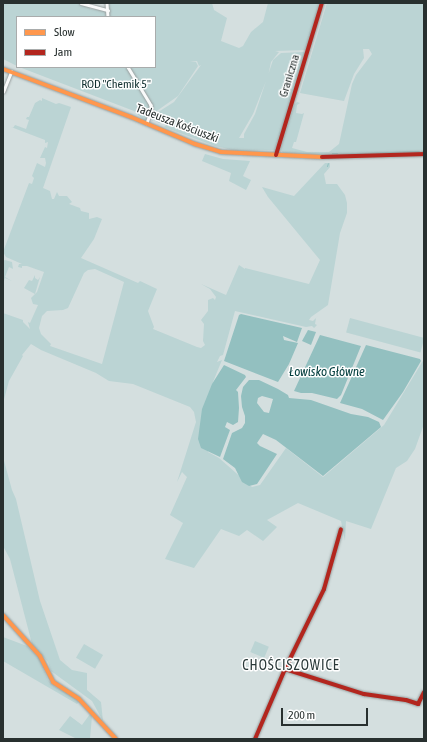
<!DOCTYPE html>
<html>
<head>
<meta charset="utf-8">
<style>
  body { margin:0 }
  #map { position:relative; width:427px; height:742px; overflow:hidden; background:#d4dfdf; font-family:"Asap Condensed",sans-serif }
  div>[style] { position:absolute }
  .green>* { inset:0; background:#bbd4d4; transform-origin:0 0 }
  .water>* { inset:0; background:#93c0c0 }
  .stream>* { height:1px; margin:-0.5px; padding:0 0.5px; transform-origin:0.5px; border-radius:0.5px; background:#93c0c0 }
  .roads { filter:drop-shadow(0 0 1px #989f9f) drop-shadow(0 0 1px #989f9f) }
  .street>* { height:2.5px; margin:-1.25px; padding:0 1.25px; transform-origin:1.25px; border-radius:1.25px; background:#f9fafa }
  .slow>* { height:4px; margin:-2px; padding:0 2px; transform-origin:2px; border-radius:2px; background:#ff974d }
  .jam>* { height:4px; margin:-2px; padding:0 2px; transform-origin:2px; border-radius:2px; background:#b3261e }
  span { translate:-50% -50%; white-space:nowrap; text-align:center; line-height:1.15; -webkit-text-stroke:3px #fff; paint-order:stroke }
  .street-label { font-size:12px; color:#28302f }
  .park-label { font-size:12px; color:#102f2f }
  .water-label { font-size:13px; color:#003c3c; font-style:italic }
  .quarter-label { font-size:14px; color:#2a3939; letter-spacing:1px }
  .frame { position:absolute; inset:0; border:4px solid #28302f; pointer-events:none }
  .legend { position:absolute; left:16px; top:16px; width:140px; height:52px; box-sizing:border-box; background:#fff; border:1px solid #a9acac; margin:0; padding:5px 7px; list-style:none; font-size:12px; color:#28302f }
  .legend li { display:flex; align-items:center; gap:8px; height:20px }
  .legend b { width:20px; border:1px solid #a9acac }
  .scale { position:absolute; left:281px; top:708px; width:87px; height:18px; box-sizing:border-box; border:2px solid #28302f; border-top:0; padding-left:5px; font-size:12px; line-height:14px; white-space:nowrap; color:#28302f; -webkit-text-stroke:3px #fff; paint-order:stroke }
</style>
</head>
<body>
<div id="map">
  <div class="green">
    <div style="clip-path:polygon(3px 3px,81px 3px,90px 5px,90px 9px,108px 11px,108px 17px,17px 17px,17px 66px,3px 59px)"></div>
    <div style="clip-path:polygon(108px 3px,212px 3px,214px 10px,227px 18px,221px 41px,239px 48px,243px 46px,251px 32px,263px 22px,268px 3px,322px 3px,306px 50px,275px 51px,279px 52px,271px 62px,268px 76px,253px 114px,239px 138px,244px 138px,244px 134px,255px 114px,273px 60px,281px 53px,304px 52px,306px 53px,275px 150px,237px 151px,215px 146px,164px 127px,172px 120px,166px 119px,159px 123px,154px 120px,152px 121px,152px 116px,174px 102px,201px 65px,199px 66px,197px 61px,190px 62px,196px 62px,198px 66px,178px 96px,151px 115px,152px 104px,128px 67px,155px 67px,155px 17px,109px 17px)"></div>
    <div style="clip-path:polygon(327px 3px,424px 3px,424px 152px,420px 150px,419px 153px,329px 155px,283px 153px,280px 149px,294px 105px,297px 102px,300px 103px,297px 105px,296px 113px,302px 114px,304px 113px,298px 135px,296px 142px,294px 142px,292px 148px,307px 152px,329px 152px,339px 144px,352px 84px,356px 75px,372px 54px,369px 49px,363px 49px,364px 58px,354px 74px,344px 101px,300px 93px)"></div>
    <div style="clip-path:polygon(19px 67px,127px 67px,151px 107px,147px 123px,134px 111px)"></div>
    <div style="clip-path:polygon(evenodd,42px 98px,56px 104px,59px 103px,71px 107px,43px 188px,50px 191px,52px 199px,54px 199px,57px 192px,59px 196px,67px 196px,72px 202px,69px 204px,80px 208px,81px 211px,89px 213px,89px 219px,97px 217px,102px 219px,94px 239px,81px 258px,138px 283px,140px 281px,157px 289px,148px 311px,154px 327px,153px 329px,197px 347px,201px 348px,205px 345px,203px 341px,204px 324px,201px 320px,208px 311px,208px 300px,213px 298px,215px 300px,216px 297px,210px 289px,201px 284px,226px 295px,239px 265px,245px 269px,245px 268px,309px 284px,320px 260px,268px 197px,262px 187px,294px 196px,325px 163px,330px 163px,330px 167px,324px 174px,326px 184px,337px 184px,345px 195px,347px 203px,347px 213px,340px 233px,328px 305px,311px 317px,309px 320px,313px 321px,320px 314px,316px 318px,315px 324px,317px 325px,314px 328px,312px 326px,306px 327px,235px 311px,223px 355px,220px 356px,217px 362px,222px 360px,213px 382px,208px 452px,219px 458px,252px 487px,260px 485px,286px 448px,323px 477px,384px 425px,424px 359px,424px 424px,415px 449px,407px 461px,396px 468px,371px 529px,346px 521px,345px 541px,341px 521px,298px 503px,267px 520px,277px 527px,263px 541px,247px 530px,239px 536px,221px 529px,194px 568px,165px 559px,183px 523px,170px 515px,187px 477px,182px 472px,177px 482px,196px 422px,194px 412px,190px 407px,133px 384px,109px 381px,96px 373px,41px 350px,31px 344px,22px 355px,23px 356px,9px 381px,3px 403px,3px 313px,23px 320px,23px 322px,30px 329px,28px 322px,30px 323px,38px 305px,33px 304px,31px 298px,37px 292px,44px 272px,27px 266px,22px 266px,22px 268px,18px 267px,19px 264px,22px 264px,6px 257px,3px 252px,29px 183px,32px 184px,34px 178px,32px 176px,37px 163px,45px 167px,46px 163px,45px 158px,40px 158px,45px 147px,47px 148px,48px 142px,45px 143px,45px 140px,11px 127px,13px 128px,15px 125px,26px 129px,29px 120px,26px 119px,27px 117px,29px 117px,35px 103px,40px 100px,42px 101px,42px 98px,95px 269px,124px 282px,102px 364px,50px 346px,51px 344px,41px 334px,39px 328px,42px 316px,47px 311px,63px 310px,68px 308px,84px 273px,88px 270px,95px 269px)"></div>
    <div style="clip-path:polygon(205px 154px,223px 159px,250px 161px,243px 176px,251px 180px,246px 190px,229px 181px,231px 173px,202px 161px)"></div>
    <div style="clip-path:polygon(5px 260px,12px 262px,13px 269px,9px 267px,5px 277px,12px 281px,5px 278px,3px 284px,3px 261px)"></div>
    <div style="clip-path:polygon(35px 275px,35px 278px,38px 280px,40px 277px,35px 294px,24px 288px,29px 280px,32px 281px)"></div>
    <div style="left:350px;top:318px;width:77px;height:15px;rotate:15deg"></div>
    <div style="clip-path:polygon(3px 457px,12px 490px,16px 499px,40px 601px,60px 660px,72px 670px,87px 673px,87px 690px,101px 702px,103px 721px,92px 701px,51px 671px,48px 662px,32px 644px,10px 559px,3px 546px)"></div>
    <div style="clip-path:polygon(3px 637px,27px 646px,40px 660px,48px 680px,54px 686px,73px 696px,79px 702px,77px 704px,3px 661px)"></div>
    <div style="left:255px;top:641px;width:15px;height:12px;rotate:23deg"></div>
    <div style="left:84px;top:644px;width:22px;height:16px;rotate:30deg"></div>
    <div style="clip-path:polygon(90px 714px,92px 716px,90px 739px,77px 739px,59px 730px,70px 716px,82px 725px)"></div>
  </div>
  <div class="water">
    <div style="clip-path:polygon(241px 314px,302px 328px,297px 342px,283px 336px,284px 340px,298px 343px,289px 364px,278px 382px,224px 361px,239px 315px)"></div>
    <div style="clip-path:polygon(308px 330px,316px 332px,311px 345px,302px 341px)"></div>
    <div style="clip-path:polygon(320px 335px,361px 346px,341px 395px,337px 399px,312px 393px,301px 393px,294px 391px)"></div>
    <div style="clip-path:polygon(366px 345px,420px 359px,421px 361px,403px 392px,383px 420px,362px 409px,340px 403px)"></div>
    <div style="clip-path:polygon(224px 365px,245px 375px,246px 377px,236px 390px,238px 392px,239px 408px,238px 422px,233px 425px,227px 422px,225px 427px,230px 430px,220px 457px,201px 448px,198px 439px,202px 409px,212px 384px)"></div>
    <div style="clip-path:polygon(evenodd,249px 380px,259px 380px,278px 389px,288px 395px,289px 398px,311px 400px,351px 414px,368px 417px,379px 422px,381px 427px,323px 476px,276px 440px,263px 434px,257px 443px,260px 446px,277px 454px,257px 484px,249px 486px,242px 482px,235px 468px,223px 459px,232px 433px,242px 428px,245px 423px,245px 416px,242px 407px,241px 396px,243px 387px,249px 380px,262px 396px,273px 399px,269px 413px,264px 412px,257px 403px,258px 398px,262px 396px)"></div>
  </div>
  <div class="stream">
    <div style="left:422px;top:151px;width:2px"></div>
    <div style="left:332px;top:153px;width:5px"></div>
    <div style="left:340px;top:154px;width:79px;rotate:-2.2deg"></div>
    <div style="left:327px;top:166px;width:3px;rotate:-72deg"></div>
  </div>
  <div class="roads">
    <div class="street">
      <div style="left:81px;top:3px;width:28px;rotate:15deg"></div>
      <div style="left:107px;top:3px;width:14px;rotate:86deg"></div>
      <div style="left:128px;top:67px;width:44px;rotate:58.8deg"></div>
      <div style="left:151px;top:105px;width:7px;rotate:90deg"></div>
      <div style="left:151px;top:112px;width:12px;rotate:110deg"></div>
      <div style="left:3px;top:92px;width:22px;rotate:-68deg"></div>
    </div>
    <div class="slow">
      <div style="left:3px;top:69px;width:137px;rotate:20.6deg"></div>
      <div style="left:131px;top:117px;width:69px;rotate:22.9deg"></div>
      <div style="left:195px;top:144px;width:27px;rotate:17deg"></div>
      <div style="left:221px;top:152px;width:101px;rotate:2.8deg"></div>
      <div style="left:3px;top:615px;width:55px;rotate:47.9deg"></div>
      <div style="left:40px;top:656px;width:29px;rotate:63deg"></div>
      <div style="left:53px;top:682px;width:31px;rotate:33deg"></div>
      <div style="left:79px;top:699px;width:54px;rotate:47.2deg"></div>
    </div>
    <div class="jam">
      <div style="left:276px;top:155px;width:159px;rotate:-73.2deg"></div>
      <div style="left:322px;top:157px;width:102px;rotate:-1.7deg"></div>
      <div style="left:285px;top:669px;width:83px;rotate:17.6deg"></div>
      <div style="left:364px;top:694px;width:42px;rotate:8.1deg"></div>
      <div style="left:406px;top:700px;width:13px;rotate:18deg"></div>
      <div style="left:418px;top:704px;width:13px;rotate:-63deg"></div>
      <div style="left:255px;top:739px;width:76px;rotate:-66.8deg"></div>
      <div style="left:285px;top:669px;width:89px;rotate:-64deg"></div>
      <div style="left:324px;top:589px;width:62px;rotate:-74.2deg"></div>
    </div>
  </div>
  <div class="street-label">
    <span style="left:290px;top:76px;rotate:-73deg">Graniczna</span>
    <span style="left:177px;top:124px;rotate:21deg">Tadeusza Kościuszki</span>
  </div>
  <div class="park-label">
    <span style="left:116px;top:85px">ROD "Chemik 5"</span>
  </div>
  <div class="water-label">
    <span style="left:327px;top:372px">Łowisko Główne</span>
  </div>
  <div class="quarter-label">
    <span style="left:291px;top:665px">CHOŚCISZOWICE</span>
  </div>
  <div class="frame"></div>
  <ul class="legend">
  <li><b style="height:5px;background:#ff974d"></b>Slow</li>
  <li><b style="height:5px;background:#b3261e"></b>Jam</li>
  </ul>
  <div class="scale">200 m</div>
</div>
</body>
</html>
